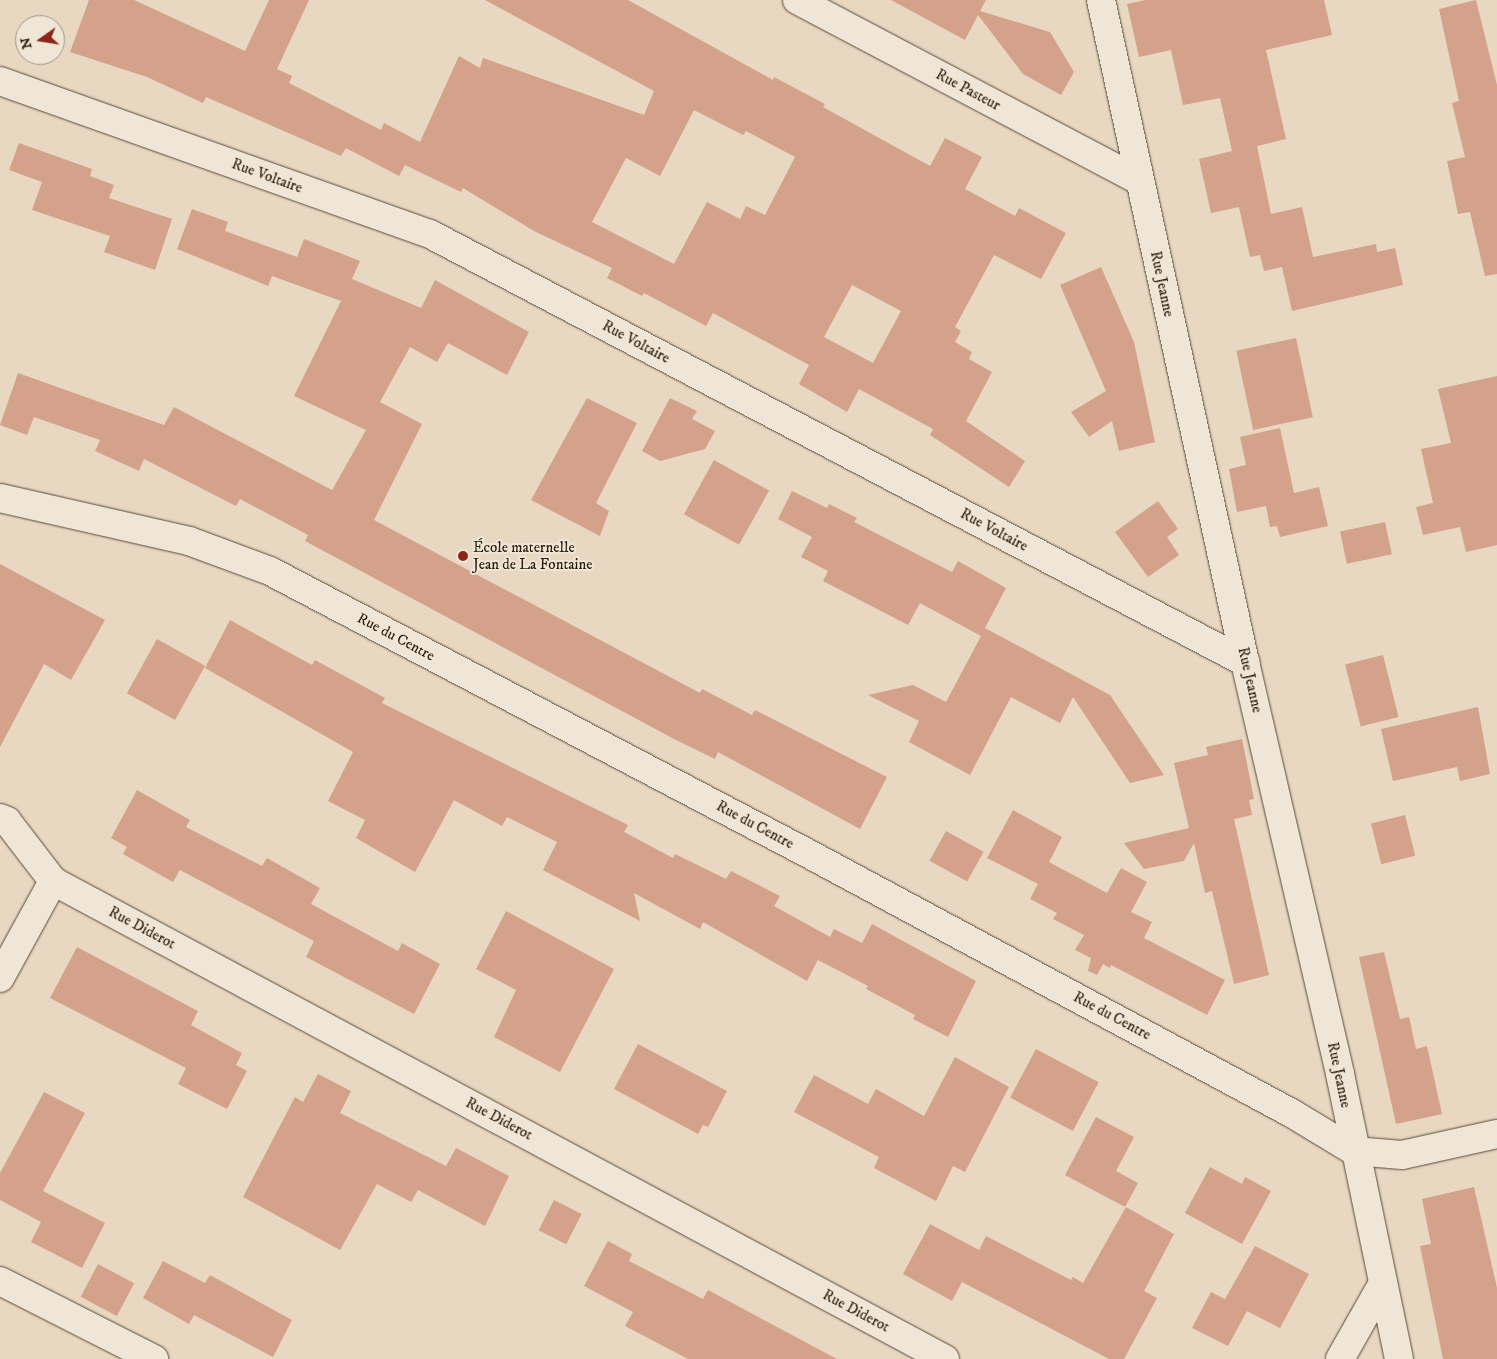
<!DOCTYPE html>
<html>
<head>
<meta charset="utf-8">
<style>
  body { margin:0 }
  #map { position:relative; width:1497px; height:1359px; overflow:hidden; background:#e8d8c1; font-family:"IM FELL DW Pica",serif }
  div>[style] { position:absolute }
  .building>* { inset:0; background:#d4a18a; transform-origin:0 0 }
  .roads { filter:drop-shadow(0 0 1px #584a3a) drop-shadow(0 0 1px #584a3a) }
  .minor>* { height:28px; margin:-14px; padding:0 14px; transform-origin:14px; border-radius:14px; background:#f0e6d7 }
  .dots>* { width:14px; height:14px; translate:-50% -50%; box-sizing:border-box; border:2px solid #f0e6d7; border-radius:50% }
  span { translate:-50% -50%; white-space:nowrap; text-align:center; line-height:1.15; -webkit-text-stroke:4px #f0e6d7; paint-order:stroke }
  .street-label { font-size:15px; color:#281b0d }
  .poi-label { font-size:15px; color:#281b0d }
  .left { translate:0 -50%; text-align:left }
  .north { position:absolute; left:15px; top:15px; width:50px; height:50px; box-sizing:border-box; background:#f0e6d7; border:1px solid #a09586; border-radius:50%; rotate:257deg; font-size:14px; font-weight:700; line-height:20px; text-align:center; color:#281b0d }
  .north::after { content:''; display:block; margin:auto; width:18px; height:22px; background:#8f2418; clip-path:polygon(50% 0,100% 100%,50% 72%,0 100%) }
</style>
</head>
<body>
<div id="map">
  <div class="building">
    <div style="clip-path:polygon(evenodd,89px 0,134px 0,245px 51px,269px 0,309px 0,277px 69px,292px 76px,289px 83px,381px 130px,384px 123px,420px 142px,459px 56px,480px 68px,483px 58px,644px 115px,654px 91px,485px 0,628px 0,773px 80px,774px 77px,825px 104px,823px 107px,930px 166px,945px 138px,982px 157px,965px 189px,1015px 216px,1019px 208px,1066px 233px,1041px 279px,994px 255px,955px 327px,961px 331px,955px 342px,972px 352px,969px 359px,992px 372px,966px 421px,1025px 461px,1009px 487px,930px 435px,933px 429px,859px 389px,847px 412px,799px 384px,809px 365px,713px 313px,706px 326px,644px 293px,642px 296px,607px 278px,612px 268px,534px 231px,463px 188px,461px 192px,405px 165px,399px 176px,346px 148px,341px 156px,206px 97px,203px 103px,147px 77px,70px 52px,89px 0,694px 110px,743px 135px,746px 131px,795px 157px,765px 215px,746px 206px,740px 219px,707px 202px,674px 264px,592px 222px,626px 158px,660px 176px,694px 110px,89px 0,852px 285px,901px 311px,873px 363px,824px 337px,852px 285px)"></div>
    <div style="clip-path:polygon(891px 0,986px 0,980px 11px,1050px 32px,1074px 72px,1061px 95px,1023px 74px,978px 15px,965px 40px)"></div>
    <div style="clip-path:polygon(1146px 0,1324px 0,1332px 35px,1266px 50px,1286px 139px,1257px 146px,1271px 214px,1302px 207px,1313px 257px,1376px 244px,1377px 252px,1395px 248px,1403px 285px,1292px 311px,1282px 267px,1264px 271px,1260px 255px,1250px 257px,1239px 207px,1211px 213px,1199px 159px,1232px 151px,1220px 98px,1183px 105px,1171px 50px,1139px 57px,1127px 4px)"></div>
    <div style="clip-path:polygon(1476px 0,1497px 85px,1497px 274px,1485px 276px,1470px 212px,1458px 214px,1447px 161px,1465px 157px,1452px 103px,1459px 101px,1439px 9px)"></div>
    <div style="clip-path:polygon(19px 143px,92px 169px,90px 176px,114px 185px,109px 198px,172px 219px,155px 270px,104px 252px,110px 236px,32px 210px,42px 182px,9px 170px)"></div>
    <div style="clip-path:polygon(192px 209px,228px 222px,225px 231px,297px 257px,304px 239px,360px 261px,352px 279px,421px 308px,435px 280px,529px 332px,507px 375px,448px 343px,437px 362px,410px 347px,380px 402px,422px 424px,374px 520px,700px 693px,702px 689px,752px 715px,755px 710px,887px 777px,860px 829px,718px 752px,715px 759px,676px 740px,305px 541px,308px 535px,240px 499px,236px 506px,144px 459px,139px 471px,95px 451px,100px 440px,34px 417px,27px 435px,0 425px,18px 373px,164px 425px,174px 407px,332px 490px,366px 430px,294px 396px,341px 301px,272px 276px,268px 286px,177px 249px)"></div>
    <div style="clip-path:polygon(1101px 267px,1134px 342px,1155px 442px,1119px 451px,1112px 421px,1089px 437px,1071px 412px,1106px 391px,1060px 285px)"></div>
    <div style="left:1296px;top:338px;width:81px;height:61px;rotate:78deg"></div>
    <div style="clip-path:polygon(1497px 376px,1497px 545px,1466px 552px,1460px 527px,1423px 535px,1416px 507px,1433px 503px,1421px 449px,1451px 443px,1438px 389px)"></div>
    <div style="clip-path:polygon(587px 398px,637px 423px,596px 503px,609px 511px,600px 536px,531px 500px)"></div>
    <div style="clip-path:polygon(670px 398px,697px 411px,692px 419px,715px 431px,705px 449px,660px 461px,642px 451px)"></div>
    <div style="clip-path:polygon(1280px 428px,1294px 493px,1319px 487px,1328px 526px,1280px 537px,1277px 526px,1270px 527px,1266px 506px,1237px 512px,1229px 469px,1246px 465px,1240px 437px)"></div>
    <div style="left:714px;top:460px;width:63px;height:62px;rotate:29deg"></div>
    <div style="clip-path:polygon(792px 491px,827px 508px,829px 504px,857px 518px,854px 522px,952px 572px,958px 561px,1006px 588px,985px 628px,1110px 695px,1164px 775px,1130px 783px,1073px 697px,1060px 723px,1011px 697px,970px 775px,909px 742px,919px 721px,868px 695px,913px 685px,946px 702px,981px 636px,920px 603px,908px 625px,823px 581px,828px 571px,801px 557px,812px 537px,778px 519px)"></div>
    <div style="clip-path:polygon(1158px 501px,1178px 529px,1167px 537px,1179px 555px,1148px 577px,1115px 532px)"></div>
    <div style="left:1385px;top:522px;width:33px;height:46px;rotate:78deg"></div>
    <div style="clip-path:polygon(0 564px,105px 620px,71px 680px,44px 664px,0 747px)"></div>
    <div style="clip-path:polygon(230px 620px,312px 665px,315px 660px,385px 698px,382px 703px,628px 825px,624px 832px,673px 858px,675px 854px,726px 879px,731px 871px,780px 896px,774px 906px,830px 937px,834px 929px,862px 943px,872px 924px,976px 981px,948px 1037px,913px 1019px,915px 1015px,866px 989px,868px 986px,818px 960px,825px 946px,807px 981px,703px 922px,700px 929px,634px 893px,640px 921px,543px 870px,557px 842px,507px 817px,502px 826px,454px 800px,415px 872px,356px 838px,365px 820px,328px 801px,353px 752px,205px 668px)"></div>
    <div style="left:157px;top:639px;width:55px;height:62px;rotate:29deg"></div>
    <div style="left:1383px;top:655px;width:64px;height:39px;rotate:76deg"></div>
    <div style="clip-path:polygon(1478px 707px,1490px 774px,1460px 781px,1457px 767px,1393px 781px,1381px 729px)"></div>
    <div style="clip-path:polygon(1242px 739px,1254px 799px,1249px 800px,1252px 815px,1234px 819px,1269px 975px,1234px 984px,1212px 891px,1205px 893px,1194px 843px,1184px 861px,1144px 869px,1124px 843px,1189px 828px,1174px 763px,1208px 755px,1206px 747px)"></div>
    <div style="clip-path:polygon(137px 790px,190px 820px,186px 827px,262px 866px,267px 858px,320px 888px,311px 904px,398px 951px,402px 943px,440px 964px,414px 1014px,306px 957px,314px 941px,180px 870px,173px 882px,123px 854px,127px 847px,111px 838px)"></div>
    <div style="clip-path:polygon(1013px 810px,1062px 837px,1049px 862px,1107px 893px,1121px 868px,1147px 882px,1131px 912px,1152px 922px,1144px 938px,1225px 980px,1207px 1015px,1111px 965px,1110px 968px,1103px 964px,1097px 975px,1088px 971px,1091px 958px,1075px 950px,1084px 935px,1053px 919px,1057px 913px,1030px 899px,1038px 884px,987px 858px)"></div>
    <div style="left:1405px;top:815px;width:42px;height:35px;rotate:76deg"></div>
    <div style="left:946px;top:831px;width:43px;height:34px;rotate:29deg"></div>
    <div style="clip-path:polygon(506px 911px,614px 969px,560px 1072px,494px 1037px,516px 990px,476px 969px)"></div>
    <div style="clip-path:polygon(77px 947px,198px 1011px,191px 1025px,242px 1053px,236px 1065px,247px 1071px,227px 1109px,178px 1084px,186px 1068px,50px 998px)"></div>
    <div style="clip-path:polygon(1384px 952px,1400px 1019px,1409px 1017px,1416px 1049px,1427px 1046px,1442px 1114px,1396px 1124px,1359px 957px)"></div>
    <div style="clip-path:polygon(638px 1044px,727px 1091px,708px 1127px,703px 1125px,698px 1134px,614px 1089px)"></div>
    <div style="left:1036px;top:1049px;width:71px;height:55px;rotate:28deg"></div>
    <div style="clip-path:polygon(955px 1057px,1009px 1087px,965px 1172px,953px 1166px,936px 1201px,874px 1168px,879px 1157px,794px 1112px,814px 1075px,868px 1104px,876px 1089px,924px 1116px)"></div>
    <div style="clip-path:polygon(318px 1074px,351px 1091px,340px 1113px,446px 1166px,456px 1148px,509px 1176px,485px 1226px,418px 1190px,411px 1202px,377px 1184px,340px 1250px,243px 1197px,295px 1097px,303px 1102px)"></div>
    <div style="clip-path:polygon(44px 1092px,85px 1113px,43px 1191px,105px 1223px,82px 1268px,31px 1242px,41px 1222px,0 1200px,0 1173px)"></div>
    <div style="clip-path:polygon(1096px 1117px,1134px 1137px,1116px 1171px,1138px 1183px,1125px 1207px,1065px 1175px)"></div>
    <div style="clip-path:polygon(1210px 1167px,1242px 1184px,1245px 1177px,1271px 1191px,1242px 1244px,1185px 1213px)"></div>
    <div style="clip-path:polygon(1474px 1187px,1497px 1288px,1497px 1359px,1443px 1359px,1420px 1246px,1431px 1244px,1422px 1199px)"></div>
    <div style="left:554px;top:1200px;width:31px;height:34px;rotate:27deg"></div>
    <div style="clip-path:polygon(1126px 1207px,1174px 1234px,1144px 1291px,1157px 1298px,1124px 1359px,1109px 1359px,962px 1282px,952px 1301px,903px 1274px,930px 1224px,979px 1250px,986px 1236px,1071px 1280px,1073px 1277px,1083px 1283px)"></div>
    <div style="clip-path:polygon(608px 1241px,632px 1254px,629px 1261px,703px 1299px,708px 1290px,837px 1359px,688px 1359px,625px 1326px,633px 1312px,584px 1286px)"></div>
    <div style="clip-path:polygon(1255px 1246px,1309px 1274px,1280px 1328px,1247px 1311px,1228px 1346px,1192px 1328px,1211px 1292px,1225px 1299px)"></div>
    <div style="clip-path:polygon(163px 1261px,205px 1283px,210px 1275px,292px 1320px,273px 1357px,194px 1315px,189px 1324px,143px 1298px)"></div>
    <div style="left:98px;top:1264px;width:41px;height:37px;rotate:28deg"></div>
  </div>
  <div class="roads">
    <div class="minor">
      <div style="left:797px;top:0;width:386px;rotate:27.8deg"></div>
      <div style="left:1101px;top:0;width:677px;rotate:77.73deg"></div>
      <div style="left:1245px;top:662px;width:423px;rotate:77deg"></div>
      <div style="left:1340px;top:1074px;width:291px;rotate:78.3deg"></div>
      <div style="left:0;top:81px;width:456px;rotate:19.6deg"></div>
      <div style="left:430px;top:234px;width:921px;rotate:27.71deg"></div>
      <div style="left:0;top:498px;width:194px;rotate:12.8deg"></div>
      <div style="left:189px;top:541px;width:86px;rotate:20.3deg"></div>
      <div style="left:270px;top:571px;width:609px;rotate:27.7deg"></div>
      <div style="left:809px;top:854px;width:549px;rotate:28.24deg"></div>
      <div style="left:1293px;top:1114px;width:71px;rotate:31.2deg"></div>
      <div style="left:1354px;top:1151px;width:48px;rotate:4.8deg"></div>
      <div style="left:1402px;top:1155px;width:97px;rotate:-12.5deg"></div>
      <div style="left:0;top:818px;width:8px;rotate:23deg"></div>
      <div style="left:7px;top:821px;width:76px;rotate:52.5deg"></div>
      <div style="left:53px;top:881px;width:1012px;rotate:28.19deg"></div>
      <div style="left:0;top:978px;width:111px;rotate:-61.3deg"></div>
      <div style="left:0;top:1281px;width:173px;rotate:26.9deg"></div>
      <div style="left:1340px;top:1359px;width:87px;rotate:-60.5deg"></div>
    </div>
  </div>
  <div class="dots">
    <div style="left:463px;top:556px;background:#8f2418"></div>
  </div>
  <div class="street-label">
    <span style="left:968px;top:90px;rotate:28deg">Rue Pasteur</span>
    <span style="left:267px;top:176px;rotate:20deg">Rue Voltaire</span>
    <span style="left:1162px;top:284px;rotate:78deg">Rue Jeanne</span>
    <span style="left:636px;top:342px;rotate:28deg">Rue Voltaire</span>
    <span style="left:994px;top:530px;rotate:28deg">Rue Voltaire</span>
    <span style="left:396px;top:637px;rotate:28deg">Rue du Centre</span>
    <span style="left:1250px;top:680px;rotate:77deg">Rue Jeanne</span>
    <span style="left:755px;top:825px;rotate:28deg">Rue du Centre</span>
    <span style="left:142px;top:928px;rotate:28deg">Rue Diderot</span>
    <span style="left:1112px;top:1016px;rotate:28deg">Rue du Centre</span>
    <span style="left:1339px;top:1075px;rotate:78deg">Rue Jeanne</span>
    <span style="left:499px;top:1119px;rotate:28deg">Rue Diderot</span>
    <span style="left:856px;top:1311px;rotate:28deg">Rue Diderot</span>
  </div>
  <div class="poi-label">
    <span class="left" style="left:473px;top:556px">École maternelle<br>Jean de La Fontaine</span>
  </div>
  <div class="north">N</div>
</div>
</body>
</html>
